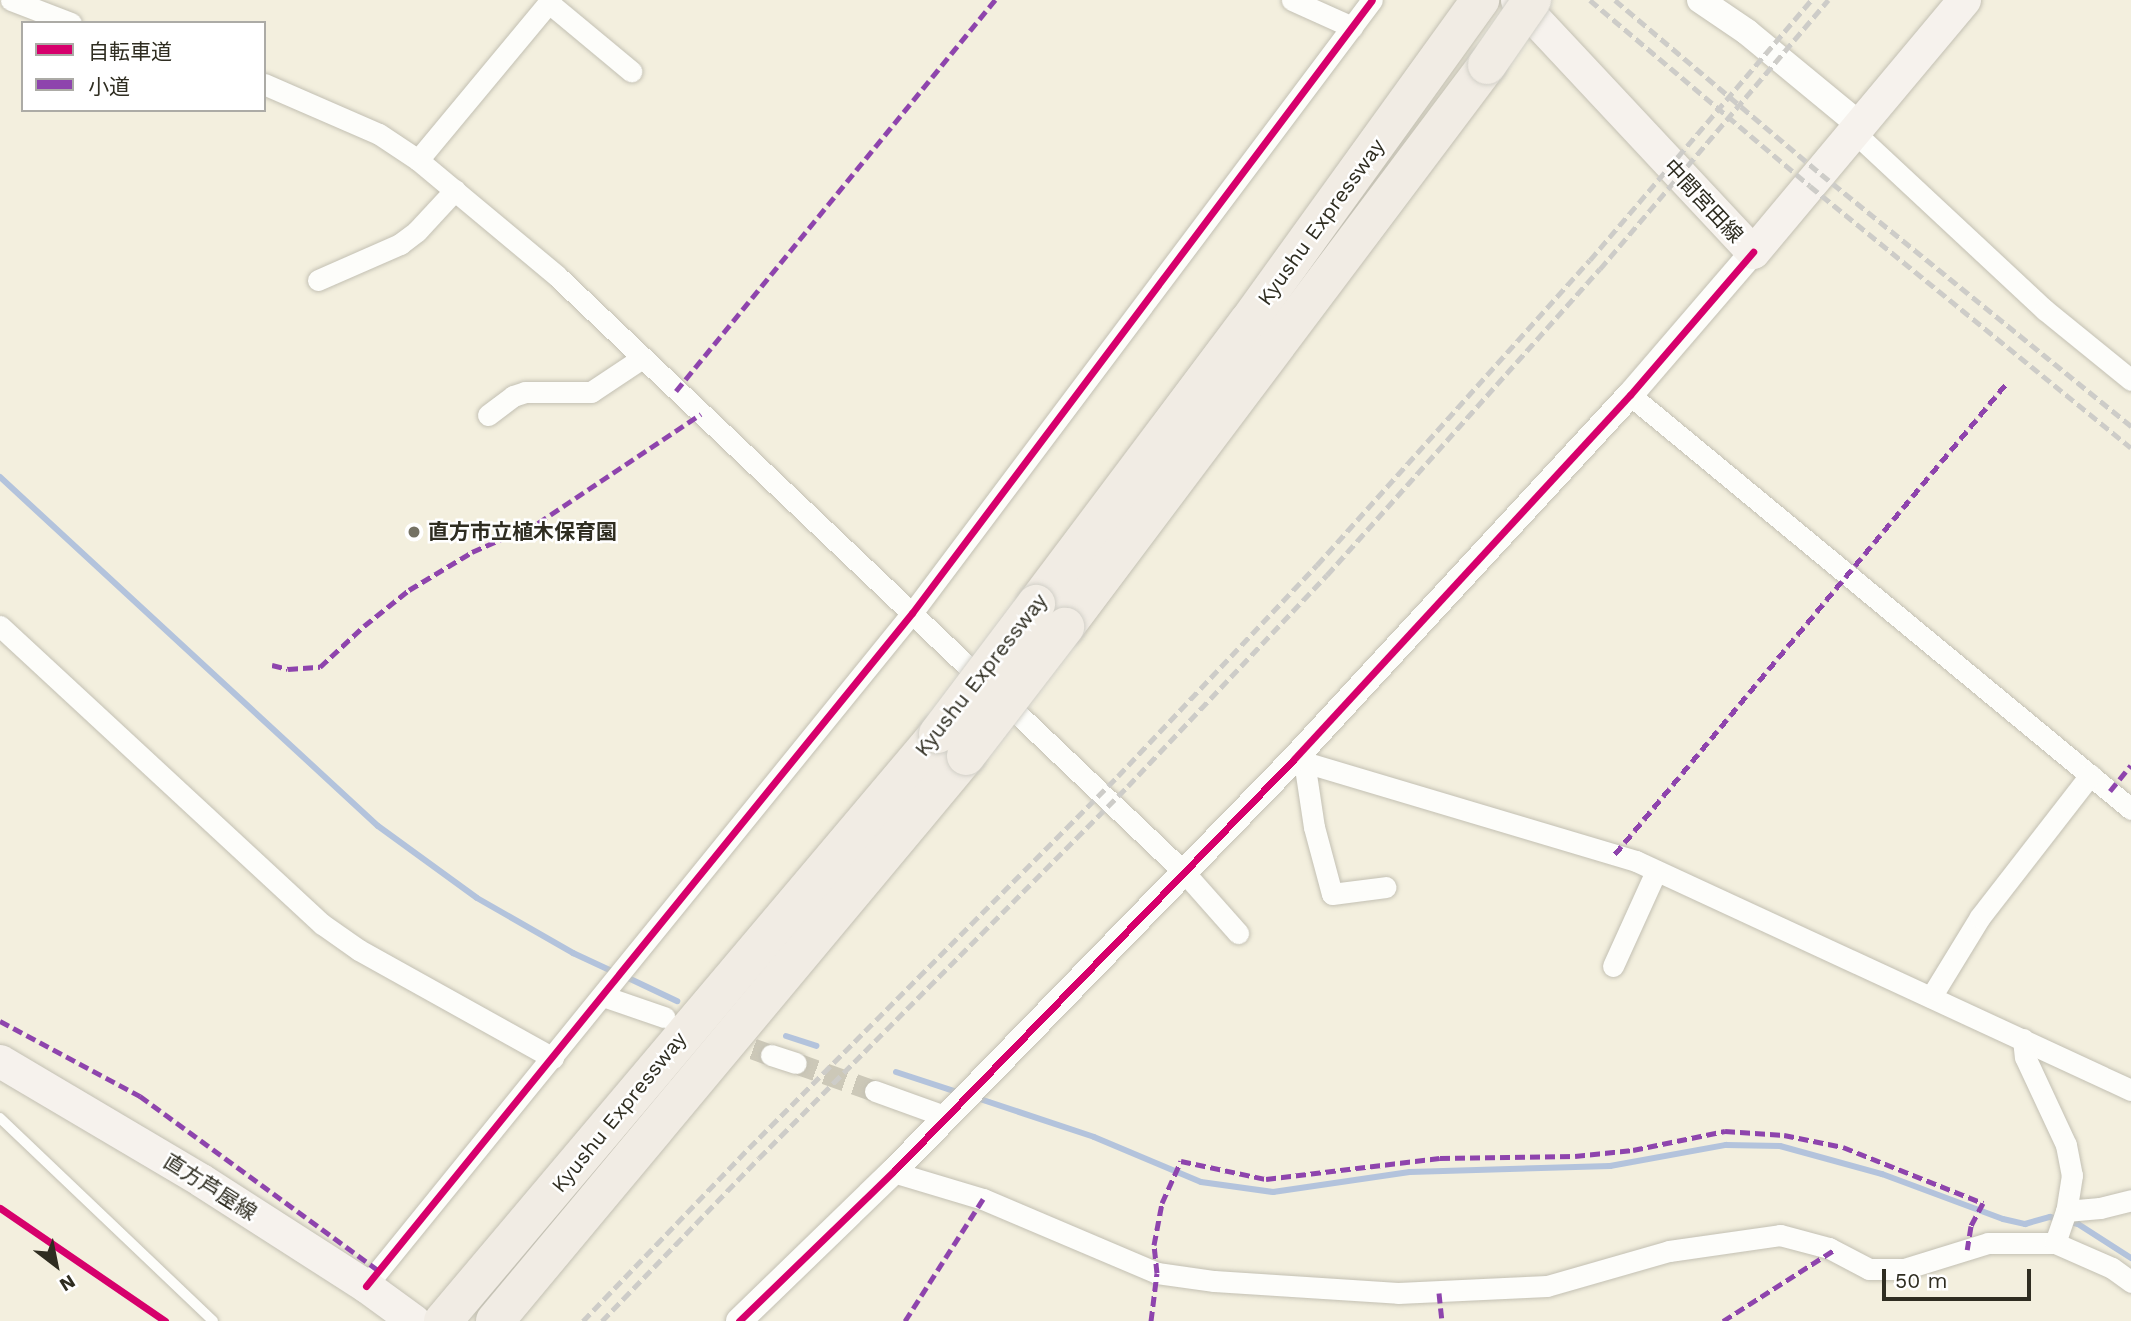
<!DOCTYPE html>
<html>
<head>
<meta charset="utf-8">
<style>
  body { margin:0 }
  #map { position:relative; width:2131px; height:1321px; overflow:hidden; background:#f3efde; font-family:"Work Sans","Noto Sans JP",sans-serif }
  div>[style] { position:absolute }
  .stream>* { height:6px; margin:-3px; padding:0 3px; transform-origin:3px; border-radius:3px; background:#b3c3dc }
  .minor-tunnel>* { height:21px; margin-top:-10.5px; transform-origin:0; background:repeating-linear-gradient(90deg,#ccc8b8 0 21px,transparent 0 31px) }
  .roads { filter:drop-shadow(0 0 2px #c3c0b3) drop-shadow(0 0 2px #c3c0b3) }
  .service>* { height:10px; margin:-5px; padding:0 5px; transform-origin:5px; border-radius:5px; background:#fdfdfa }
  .minor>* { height:21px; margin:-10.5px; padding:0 10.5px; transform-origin:10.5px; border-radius:10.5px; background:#fdfdfa }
  .tertiary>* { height:26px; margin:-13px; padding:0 13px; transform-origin:13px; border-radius:13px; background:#fdfdfa }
  .primary>* { height:33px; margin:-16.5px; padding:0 16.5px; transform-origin:16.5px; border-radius:16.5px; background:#f6f2ed }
  .motorway>* { height:38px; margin:-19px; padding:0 19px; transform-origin:19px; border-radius:19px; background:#f1ece4 }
  .rail>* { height:5px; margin-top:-2.5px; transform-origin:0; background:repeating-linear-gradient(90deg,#cdccc8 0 10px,transparent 0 15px) }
  .bridges { filter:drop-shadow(0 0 2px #d1cfc7) drop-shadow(0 0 2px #d1cfc7) }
  .motorway-bridge>* { height:38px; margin:-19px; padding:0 19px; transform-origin:19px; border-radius:19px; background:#f1ece4 }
  .quiet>* { height:5px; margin-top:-2.5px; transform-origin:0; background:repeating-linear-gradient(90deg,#8e44ad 0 10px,transparent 0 15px) }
  .cycleway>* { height:7px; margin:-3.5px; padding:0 3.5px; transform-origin:3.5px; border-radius:3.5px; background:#d6006c }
  .dots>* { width:19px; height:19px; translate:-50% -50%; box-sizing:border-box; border:4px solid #fff; border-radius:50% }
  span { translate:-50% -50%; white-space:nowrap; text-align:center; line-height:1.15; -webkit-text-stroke:5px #fff; paint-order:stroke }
  .street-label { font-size:21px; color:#2f2d21 }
  .poi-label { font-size:21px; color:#2f2d21; font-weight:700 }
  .left { translate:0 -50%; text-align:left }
  .legend { position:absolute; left:21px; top:21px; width:245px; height:91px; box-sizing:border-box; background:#fff; border:2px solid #acaba6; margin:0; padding:9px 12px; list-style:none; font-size:21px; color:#2f2d21 }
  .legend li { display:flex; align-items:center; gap:14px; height:35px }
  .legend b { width:35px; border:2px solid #acaba6 }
  .north { position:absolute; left:21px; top:1230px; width:70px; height:70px; -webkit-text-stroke:5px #fff; paint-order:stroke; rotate:148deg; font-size:19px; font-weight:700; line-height:28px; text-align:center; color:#2f2d21 }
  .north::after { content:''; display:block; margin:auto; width:24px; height:32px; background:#2f2d21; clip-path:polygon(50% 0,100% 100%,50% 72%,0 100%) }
  .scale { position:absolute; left:1882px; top:1269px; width:149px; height:32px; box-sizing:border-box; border:4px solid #2f2d21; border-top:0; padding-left:9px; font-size:21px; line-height:24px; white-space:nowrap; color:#2f2d21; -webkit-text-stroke:5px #fff; paint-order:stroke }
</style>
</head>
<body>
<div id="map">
  <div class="stream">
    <div style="left:0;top:477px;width:514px;rotate:42.72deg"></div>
    <div style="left:378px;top:826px;width:122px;rotate:36deg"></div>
    <div style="left:477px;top:898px;width:111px;rotate:29.8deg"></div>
    <div style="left:573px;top:953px;width:45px;rotate:24.9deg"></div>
    <div style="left:624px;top:976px;width:59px;rotate:25.3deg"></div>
    <div style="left:786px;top:1036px;width:32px;rotate:18deg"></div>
    <div style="left:896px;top:1072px;width:67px;rotate:18.2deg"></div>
    <div style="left:974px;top:1097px;width:126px;rotate:18.4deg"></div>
    <div style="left:1094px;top:1137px;width:116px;rotate:22.8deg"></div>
    <div style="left:1201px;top:1182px;width:73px;rotate:7.9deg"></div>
    <div style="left:1273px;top:1192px;width:138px;rotate:-8.3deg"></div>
    <div style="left:1410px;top:1172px;width:200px;rotate:-1.7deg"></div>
    <div style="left:1610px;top:1166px;width:118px;rotate:-10.3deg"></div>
    <div style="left:1726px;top:1145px;width:54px;rotate:1.1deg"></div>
    <div style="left:1780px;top:1146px;width:106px;rotate:15.4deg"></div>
    <div style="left:1882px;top:1174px;width:129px;rotate:20.4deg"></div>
    <div style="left:2003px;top:1219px;width:23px;rotate:13deg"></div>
    <div style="left:2025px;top:1224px;width:26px;rotate:-16deg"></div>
    <div style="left:2050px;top:1217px;width:29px;rotate:14deg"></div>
    <div style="left:2078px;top:1224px;width:63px;rotate:32.7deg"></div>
  </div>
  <div class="minor-tunnel">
    <div style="left:724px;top:1038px;width:50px;rotate:19.9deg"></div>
    <div style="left:796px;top:1063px;width:84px;rotate:19.5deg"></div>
  </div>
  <div class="roads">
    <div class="service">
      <div style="left:0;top:1118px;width:294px;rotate:43.6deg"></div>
    </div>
    <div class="minor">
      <div style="left:11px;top:0;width:64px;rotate:21deg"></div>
      <div style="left:1292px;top:0;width:66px;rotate:24.2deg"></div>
      <div style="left:549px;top:3px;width:107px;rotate:39.7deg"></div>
      <div style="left:264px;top:84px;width:125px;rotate:23.5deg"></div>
      <div style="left:379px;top:134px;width:47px;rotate:33.7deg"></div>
      <div style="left:418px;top:160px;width:181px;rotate:39.8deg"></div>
      <div style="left:557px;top:276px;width:864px;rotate:43.55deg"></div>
      <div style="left:1183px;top:871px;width:83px;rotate:48.4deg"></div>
      <div style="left:1854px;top:132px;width:261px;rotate:43deg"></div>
      <div style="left:2045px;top:310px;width:111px;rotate:39.1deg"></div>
      <div style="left:418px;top:160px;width:208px;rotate:-50.3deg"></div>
      <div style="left:318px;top:280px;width:90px;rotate:-23.7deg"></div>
      <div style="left:400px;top:244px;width:21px;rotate:-37deg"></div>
      <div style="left:417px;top:231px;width:56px;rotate:-47.2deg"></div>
      <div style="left:1630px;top:395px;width:650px;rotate:39.57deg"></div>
      <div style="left:488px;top:415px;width:31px;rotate:-37deg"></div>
      <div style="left:513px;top:396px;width:13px;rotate:-18deg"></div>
      <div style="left:525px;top:392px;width:66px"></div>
      <div style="left:591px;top:392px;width:61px;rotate:-33.7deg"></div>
      <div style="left:0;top:626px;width:439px;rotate:42.8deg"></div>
      <div style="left:322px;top:924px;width:45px;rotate:35.1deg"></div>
      <div style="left:359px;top:950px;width:222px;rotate:29.1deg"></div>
      <div style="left:1294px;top:759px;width:357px;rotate:16.6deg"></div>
      <div style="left:1636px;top:861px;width:545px;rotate:24.83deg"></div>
      <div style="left:1304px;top:761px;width:67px;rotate:81.4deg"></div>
      <div style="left:1314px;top:827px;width:69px;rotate:75deg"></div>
      <div style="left:1332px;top:894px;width:54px;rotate:-7.4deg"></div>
      <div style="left:1613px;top:966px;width:104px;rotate:-65.6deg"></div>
      <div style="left:603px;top:996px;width:65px;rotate:19deg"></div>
      <div style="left:1931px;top:997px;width:94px;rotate:-58.5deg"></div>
      <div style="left:1980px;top:917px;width:180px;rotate:-52.2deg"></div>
      <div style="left:2023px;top:1039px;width:18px;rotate:84deg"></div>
      <div style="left:2025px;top:1057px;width:97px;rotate:65deg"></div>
      <div style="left:2066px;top:1145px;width:31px;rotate:79deg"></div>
      <div style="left:2072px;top:1175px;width:36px;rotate:99deg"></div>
      <div style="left:771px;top:1055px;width:26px;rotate:18deg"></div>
      <div style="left:875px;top:1091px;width:77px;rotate:19.9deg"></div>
      <div style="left:893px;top:1172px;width:94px;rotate:16.7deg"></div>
      <div style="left:983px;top:1199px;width:189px;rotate:23deg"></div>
      <div style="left:1157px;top:1273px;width:58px;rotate:8deg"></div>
      <div style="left:1214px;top:1281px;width:184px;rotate:3.7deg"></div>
      <div style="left:1398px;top:1293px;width:149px;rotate:-2.7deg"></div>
      <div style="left:1547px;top:1286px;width:127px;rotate:-16deg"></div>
      <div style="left:1669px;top:1251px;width:112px;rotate:-8.2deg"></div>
      <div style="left:1780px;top:1235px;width:51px;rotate:14.9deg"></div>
      <div style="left:1829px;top:1248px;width:45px;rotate:27.7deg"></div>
      <div style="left:1869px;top:1269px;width:35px"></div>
      <div style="left:1904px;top:1269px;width:88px;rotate:-17.2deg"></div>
      <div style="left:1988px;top:1243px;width:67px"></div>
      <div style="left:2055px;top:1243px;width:34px;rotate:-71deg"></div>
      <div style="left:2066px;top:1211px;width:34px;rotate:-5deg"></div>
      <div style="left:2100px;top:1208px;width:32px;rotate:-14deg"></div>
      <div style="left:2055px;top:1243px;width:62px;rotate:23.7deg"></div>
      <div style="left:2112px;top:1268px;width:24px;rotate:36deg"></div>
      <div style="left:366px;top:1286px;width:867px;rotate:-50.95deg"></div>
      <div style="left:912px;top:613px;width:766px;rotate:-53.12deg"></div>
    </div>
    <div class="tertiary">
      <div style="left:1700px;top:0;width:57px;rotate:34.2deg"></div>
      <div style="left:1747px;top:32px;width:146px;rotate:39.5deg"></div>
      <div style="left:739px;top:1321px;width:214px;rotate:-44.1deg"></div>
      <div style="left:893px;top:1172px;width:576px;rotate:-45.84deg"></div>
      <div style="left:1294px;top:759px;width:495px;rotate:-47.3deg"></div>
      <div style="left:1630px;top:395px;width:189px;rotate:-49.3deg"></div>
    </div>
    <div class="primary">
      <div style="left:1517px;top:0;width:345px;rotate:46.9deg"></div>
      <div style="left:1753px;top:252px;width:329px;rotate:-50.1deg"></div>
      <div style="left:0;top:1061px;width:234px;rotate:30.6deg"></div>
      <div style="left:201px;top:1180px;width:196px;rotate:32.7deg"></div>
      <div style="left:366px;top:1286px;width:59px;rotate:36.1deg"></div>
    </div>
    <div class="motorway">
      <div style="left:1036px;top:604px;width:353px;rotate:-53.1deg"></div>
      <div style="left:1248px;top:322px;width:397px;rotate:-54.2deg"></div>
      <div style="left:1065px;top:627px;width:703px;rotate:-53.1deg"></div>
      <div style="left:443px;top:1321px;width:768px;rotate:-49.86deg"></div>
      <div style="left:495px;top:1321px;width:736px;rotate:-50.18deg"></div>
    </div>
  </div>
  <div class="rail">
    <div style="left:1590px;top:0;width:288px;rotate:40.2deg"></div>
    <div style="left:1810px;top:186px;width:414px;rotate:39.2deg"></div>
    <div style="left:1615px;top:0;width:270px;rotate:40.2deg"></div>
    <div style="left:1821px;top:174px;width:400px;rotate:39.1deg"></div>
    <div style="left:583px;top:1321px;width:240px;rotate:-46.2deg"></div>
    <div style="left:749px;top:1148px;width:524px;rotate:-45.23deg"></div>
    <div style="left:1118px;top:776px;width:290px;rotate:-46.7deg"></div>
    <div style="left:1317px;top:565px;width:409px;rotate:-48.2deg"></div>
    <div style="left:1590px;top:260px;width:341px;rotate:-49.6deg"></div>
    <div style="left:602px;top:1321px;width:226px;rotate:-46.1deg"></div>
    <div style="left:759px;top:1158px;width:524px;rotate:-45.23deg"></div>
    <div style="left:1128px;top:786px;width:290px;rotate:-46.7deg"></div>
    <div style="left:1327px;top:575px;width:410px;rotate:-48.3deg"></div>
    <div style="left:1600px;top:269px;width:353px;rotate:-49.7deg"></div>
  </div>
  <div class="bridges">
    <div class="motorway-bridge">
      <div style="left:1487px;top:65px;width:79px;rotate:-55.3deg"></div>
      <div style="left:938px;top:734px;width:163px;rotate:-53deg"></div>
      <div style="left:966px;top:756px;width:163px;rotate:-52.5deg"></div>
    </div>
  </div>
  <div class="quiet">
    <div style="left:676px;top:391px;width:505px;rotate:-50.79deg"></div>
    <div style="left:272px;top:665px;width:16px;rotate:14deg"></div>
    <div style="left:288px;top:669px;width:32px;rotate:-4deg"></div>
    <div style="left:320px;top:667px;width:60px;rotate:-43deg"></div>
    <div style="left:364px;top:626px;width:58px;rotate:-38.7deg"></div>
    <div style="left:409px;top:590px;width:74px;rotate:-31.1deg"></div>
    <div style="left:472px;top:552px;width:72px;rotate:-23.7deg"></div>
    <div style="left:538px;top:523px;width:196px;rotate:-33.8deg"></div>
    <div style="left:2110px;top:791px;width:33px;rotate:-51deg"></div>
    <div style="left:1615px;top:854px;width:610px;rotate:-50.25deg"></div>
    <div style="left:0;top:1021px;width:159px;rotate:28.2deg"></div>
    <div style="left:140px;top:1096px;width:296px;rotate:36.2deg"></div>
    <div style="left:1439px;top:1293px;width:28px;rotate:84deg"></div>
    <div style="left:905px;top:1321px;width:145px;rotate:-57.4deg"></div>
    <div style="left:1151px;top:1321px;width:48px;rotate:-82.9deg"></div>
    <div style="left:1157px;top:1273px;width:28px;rotate:-96deg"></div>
    <div style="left:1154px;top:1245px;width:43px;rotate:-79.2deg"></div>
    <div style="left:1162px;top:1203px;width:46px;rotate:-65.7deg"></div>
    <div style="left:1181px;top:1161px;width:87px;rotate:12deg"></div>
    <div style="left:1266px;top:1179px;width:175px;rotate:-6.9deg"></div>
    <div style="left:1440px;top:1158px;width:135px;rotate:-0.8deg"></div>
    <div style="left:1575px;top:1156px;width:58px;rotate:-5.9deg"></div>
    <div style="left:1633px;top:1150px;width:94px;rotate:-11.7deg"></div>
    <div style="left:1725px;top:1131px;width:59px;rotate:3.9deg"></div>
    <div style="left:1784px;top:1135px;width:60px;rotate:11.5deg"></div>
    <div style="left:1843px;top:1147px;width:151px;rotate:21.8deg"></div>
    <div style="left:1983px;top:1203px;width:26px;rotate:118deg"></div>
    <div style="left:1971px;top:1226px;width:24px;rotate:99deg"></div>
    <div style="left:1723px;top:1321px;width:132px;rotate:-32.6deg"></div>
  </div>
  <div class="cycleway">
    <div style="left:0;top:1208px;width:200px;rotate:34.4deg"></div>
    <div style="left:366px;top:1286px;width:867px;rotate:-50.95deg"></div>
    <div style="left:912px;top:613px;width:766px;rotate:-53.12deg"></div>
    <div style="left:739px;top:1321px;width:214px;rotate:-44.1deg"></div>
    <div style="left:893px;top:1172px;width:576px;rotate:-45.84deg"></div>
    <div style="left:1294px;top:759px;width:495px;rotate:-47.3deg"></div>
    <div style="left:1630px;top:395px;width:189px;rotate:-49.3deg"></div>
  </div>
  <div class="dots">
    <div style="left:414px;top:532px;background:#747163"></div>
  </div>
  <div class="street-label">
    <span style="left:1703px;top:201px;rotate:47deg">中間宮田線</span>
    <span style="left:1321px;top:222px;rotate:-54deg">Kyushu Expressway</span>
    <span style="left:981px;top:675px;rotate:-52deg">Kyushu Expressway</span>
    <span style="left:619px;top:1112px;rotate:-51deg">Kyushu Expressway</span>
    <span style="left:210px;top:1187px;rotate:32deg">直方芦屋線</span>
  </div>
  <div class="poi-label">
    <span class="left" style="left:428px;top:532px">直方市立植木保育園</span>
  </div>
  <ul class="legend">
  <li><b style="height:9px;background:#d6006c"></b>自転車道</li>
  <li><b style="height:9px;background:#8e44ad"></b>小道</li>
  </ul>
  <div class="north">N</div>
  <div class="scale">50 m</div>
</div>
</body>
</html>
